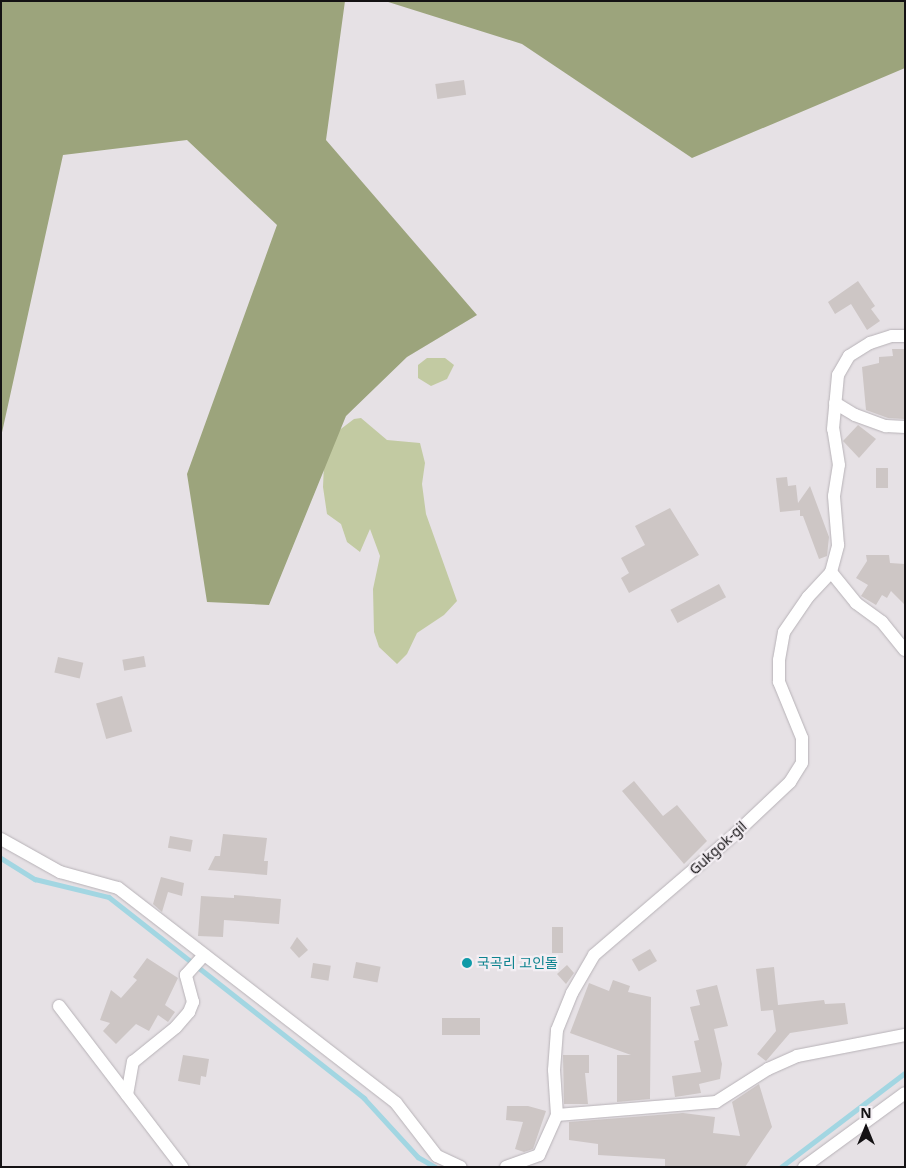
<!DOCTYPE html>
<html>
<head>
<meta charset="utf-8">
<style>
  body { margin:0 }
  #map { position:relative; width:906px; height:1168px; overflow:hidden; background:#e6e1e5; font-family:"Noto Sans","Noto Sans KR",sans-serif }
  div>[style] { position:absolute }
  .green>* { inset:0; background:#c2caa2 }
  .forest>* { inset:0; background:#9ca47c }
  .stream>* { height:4.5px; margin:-2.25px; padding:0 2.25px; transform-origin:2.25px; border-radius:2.25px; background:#a2d6e2 }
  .building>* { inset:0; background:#cdc6c5; transform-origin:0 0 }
  .roads { filter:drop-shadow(0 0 1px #b7b2b7) drop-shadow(0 0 1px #b7b2b7) }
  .street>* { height:12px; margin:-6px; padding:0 6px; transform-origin:6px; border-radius:6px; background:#fff }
  .dots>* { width:14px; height:14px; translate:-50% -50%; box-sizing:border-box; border:2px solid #f3eef3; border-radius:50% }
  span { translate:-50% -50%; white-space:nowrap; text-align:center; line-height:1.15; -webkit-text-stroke:4.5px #f3eef3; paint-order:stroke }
  .street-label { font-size:14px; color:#141214 }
  .culture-label { font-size:14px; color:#0d838f }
  .left { translate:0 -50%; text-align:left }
  .frame { position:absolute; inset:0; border:2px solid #141214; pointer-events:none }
  .north { position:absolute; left:841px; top:1103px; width:50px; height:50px; -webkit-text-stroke:4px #f3eef3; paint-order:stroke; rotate:0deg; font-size:14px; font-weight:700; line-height:20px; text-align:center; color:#141214 }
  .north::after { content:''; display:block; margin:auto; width:18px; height:22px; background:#141214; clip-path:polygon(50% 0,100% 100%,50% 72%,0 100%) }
</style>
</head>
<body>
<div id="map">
  <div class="green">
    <div style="clip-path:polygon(427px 358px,445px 358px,454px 365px,447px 379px,431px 386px,418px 378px,418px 365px)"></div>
    <div style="clip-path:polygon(361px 418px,387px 440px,420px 443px,425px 463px,422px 484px,426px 514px,457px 601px,444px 615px,417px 633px,407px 654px,397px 664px,379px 647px,374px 632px,373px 589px,380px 556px,370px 529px,360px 552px,347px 542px,341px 524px,327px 514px,323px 487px,325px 441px,354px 419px)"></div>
  </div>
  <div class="forest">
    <div style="clip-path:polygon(1px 1px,345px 1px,326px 140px,477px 315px,407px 357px,346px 416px,269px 605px,207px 602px,187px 474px,277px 225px,187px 140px,63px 155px,1px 437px)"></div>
    <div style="clip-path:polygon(385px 1px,905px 1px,905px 68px,692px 158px,522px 44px)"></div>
  </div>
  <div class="stream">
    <div style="left:1px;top:858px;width:40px;rotate:32deg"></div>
    <div style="left:35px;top:879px;width:76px;rotate:13.7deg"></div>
    <div style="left:109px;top:897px;width:325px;rotate:38.2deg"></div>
    <div style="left:364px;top:1098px;width:80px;rotate:47.5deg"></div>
    <div style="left:418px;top:1157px;width:20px;rotate:30deg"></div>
    <div style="left:781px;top:1167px;width:156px;rotate:-37.2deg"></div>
  </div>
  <div class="building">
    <div style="left:464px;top:80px;width:15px;height:29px;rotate:82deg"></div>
    <div style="clip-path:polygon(858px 281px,875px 306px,871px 309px,880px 321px,867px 330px,851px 304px,835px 314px,828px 302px)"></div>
    <div style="clip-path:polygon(892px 349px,905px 349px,905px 419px,888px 418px,866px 410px,862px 367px,879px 363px,879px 357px,893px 356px)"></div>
    <div style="clip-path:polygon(858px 425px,876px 439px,859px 458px,843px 441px)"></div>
    <div style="left:876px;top:468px;width:12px;height:20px"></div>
    <div style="clip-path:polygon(787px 477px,788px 486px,796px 485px,798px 503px,810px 486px,829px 537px,827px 556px,819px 559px,803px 516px,800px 516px,800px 510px,780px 512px,776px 478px)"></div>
    <div style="clip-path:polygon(670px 508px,699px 555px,629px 593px,621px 578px,629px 573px,621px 558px,645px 545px,635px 526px)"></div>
    <div style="clip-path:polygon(866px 555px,889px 555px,890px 563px,905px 564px,905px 605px,891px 591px,887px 598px,882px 595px,876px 605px,861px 596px,868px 585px,856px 578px,867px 561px)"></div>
    <div style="left:719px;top:584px;width:15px;height:55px;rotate:62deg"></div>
    <div style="left:144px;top:656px;width:11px;height:22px;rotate:80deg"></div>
    <div style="left:58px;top:657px;width:26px;height:16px;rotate:13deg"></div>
    <div style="left:122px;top:696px;width:37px;height:27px;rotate:74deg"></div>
    <div style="clip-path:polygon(634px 781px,663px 816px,677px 805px,707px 841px,684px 864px,622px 791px)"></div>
    <div style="clip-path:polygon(223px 834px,267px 838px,264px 861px,268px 861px,267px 875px,208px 870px,215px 856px,220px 856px)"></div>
    <div style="left:170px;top:836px;width:23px;height:12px;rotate:10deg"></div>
    <div style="clip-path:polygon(161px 877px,184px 883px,182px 896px,168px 892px,162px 912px,153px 904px)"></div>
    <div style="clip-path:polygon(234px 895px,281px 899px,279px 924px,224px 920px,223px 937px,198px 936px,201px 896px,234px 898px)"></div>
    <div style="left:552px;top:927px;width:11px;height:26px"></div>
    <div style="clip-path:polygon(297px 937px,308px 950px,299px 958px,290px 948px)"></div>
    <div style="left:650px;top:949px;width:14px;height:21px;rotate:60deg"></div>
    <div style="clip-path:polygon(147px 958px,178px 978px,165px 1005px,175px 1012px,168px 1022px,158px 1015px,149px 1031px,136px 1024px,116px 1044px,103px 1031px,110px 1023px,100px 1020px,111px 990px,121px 998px,137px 980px,133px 977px)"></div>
    <div style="left:356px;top:962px;width:25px;height:16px;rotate:11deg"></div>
    <div style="left:313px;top:963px;width:18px;height:15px;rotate:9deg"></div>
    <div style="clip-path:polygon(567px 965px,574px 973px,566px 984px,557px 974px)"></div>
    <div style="clip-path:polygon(774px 967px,778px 1005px,824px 1000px,825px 1004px,845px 1003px,848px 1024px,790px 1033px,766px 1061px,757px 1054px,776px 1031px,773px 1010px,761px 1011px,756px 969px)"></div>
    <div style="clip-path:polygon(613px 980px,630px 986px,628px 992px,651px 997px,650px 1099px,617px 1102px,617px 1055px,631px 1055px,570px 1033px,589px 983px,609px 991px)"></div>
    <div style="clip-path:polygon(717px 985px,728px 1026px,714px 1029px,722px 1064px,720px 1079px,699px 1084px,701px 1093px,675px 1097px,672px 1076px,701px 1072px,694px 1041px,699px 1040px,690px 1007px,700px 1005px,696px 990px)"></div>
    <div style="left:442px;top:1018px;width:38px;height:17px"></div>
    <div style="clip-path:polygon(183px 1055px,209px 1059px,206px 1077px,201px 1076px,200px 1085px,178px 1081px)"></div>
    <div style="clip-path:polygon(563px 1055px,589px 1055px,589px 1073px,585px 1073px,588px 1104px,564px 1104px)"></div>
    <div style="clip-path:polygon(759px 1084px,772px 1127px,745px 1167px,665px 1167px,665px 1159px,598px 1155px,598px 1144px,569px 1140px,569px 1122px,683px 1113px,715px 1117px,713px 1133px,740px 1136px,732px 1102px)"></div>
    <div style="clip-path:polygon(507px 1106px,528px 1106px,546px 1111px,533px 1149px,524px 1152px,515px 1149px,523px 1122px,506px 1120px)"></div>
  </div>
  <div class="roads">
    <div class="street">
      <div style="left:835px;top:403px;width:23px;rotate:31deg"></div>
      <div style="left:855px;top:415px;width:33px;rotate:20deg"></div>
      <div style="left:886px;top:426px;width:19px;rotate:3deg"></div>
      <div style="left:831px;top:572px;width:40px;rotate:51deg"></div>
      <div style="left:856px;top:603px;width:32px;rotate:36deg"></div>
      <div style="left:882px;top:622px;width:36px;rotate:51deg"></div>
      <div style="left:1px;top:839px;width:68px;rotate:29.2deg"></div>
      <div style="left:60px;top:872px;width:60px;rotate:15.4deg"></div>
      <div style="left:118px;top:888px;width:351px;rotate:37.7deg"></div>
      <div style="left:396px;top:1103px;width:67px;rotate:52.3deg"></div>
      <div style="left:437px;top:1156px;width:26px;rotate:25deg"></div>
      <div style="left:59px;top:1006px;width:203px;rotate:52.6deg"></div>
      <div style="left:127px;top:1095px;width:34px;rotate:-80deg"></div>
      <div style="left:133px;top:1062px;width:55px;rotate:-39.1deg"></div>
      <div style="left:176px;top:1027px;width:20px;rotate:-49deg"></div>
      <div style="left:189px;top:1012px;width:11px;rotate:-68deg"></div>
      <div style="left:193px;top:1002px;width:28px;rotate:-105deg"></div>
      <div style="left:186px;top:975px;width:27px;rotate:-48deg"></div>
      <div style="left:557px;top:1115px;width:45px;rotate:-93.8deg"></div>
      <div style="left:554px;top:1070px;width:40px;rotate:-85.7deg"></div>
      <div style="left:557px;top:1030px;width:40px;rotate:-68deg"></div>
      <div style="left:572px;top:993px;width:44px;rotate:-59.9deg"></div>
      <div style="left:594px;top:955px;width:186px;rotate:-40.6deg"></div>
      <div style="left:735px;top:834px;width:76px;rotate:-43.4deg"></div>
      <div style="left:790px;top:782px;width:22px;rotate:-58deg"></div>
      <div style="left:802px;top:763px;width:25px;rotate:-90deg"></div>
      <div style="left:802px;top:738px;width:61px;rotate:-112.3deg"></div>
      <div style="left:779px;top:682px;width:22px;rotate:-90deg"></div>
      <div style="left:779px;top:660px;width:28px;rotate:-80deg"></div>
      <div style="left:784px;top:632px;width:42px;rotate:-55.6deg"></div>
      <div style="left:808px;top:597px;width:34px;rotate:-47deg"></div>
      <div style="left:831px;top:572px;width:28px;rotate:-75deg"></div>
      <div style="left:838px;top:545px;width:49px;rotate:-94.7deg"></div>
      <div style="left:834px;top:496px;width:31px;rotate:-81deg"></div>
      <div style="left:839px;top:465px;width:36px;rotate:-99deg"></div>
      <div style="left:833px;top:429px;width:54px;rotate:-84.7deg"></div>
      <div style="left:838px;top:375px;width:22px;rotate:-60deg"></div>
      <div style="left:849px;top:356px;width:25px;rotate:-32deg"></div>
      <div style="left:870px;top:343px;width:23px;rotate:-18deg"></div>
      <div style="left:892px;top:336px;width:13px"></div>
      <div style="left:506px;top:1167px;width:35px;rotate:-20deg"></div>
      <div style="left:539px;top:1155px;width:44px;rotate:-65.8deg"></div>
      <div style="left:557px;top:1115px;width:160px;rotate:-4.7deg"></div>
      <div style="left:716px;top:1102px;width:62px;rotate:-32.4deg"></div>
      <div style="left:768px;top:1069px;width:32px;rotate:-24deg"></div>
      <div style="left:797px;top:1056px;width:110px;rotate:-11deg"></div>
      <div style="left:804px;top:1167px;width:125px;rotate:-36.2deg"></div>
    </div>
  </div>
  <div class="dots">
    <div style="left:467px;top:963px;background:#0f9aa8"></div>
  </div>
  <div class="street-label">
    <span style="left:718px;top:848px;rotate:-42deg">Gukgok-gil</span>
  </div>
  <div class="culture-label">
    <span class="left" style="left:477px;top:963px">국곡리 고인돌</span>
  </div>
  <div class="frame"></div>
  <div class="north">N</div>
</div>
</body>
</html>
